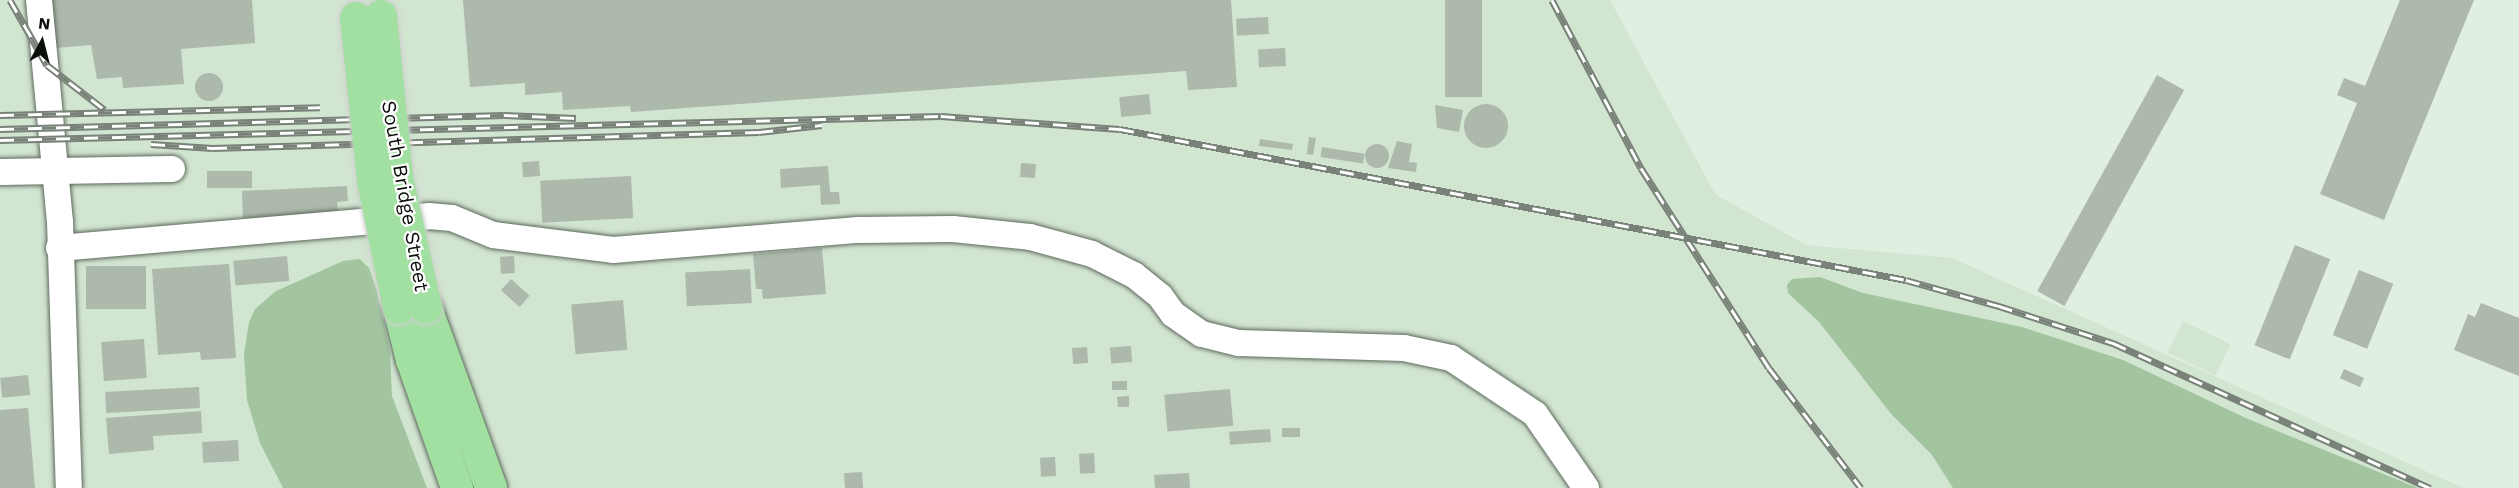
<!DOCTYPE html>
<html>
<head>
<meta charset="utf-8">
<style>
  body { margin:0 }
  #map { position:relative; width:2519px; height:488px; overflow:hidden; background:#e1efe0; font-family:"Work Sans",sans-serif }
  div>[style] { position:absolute }
  .built>* { inset:0; background:#d2e5d1; transform-origin:0 0 }
  .green>* { inset:0; background:#a2c5a0 }
  .building>* { inset:0; background:#acb9ab; transform-origin:0 0 }
  .round { border-radius:50% }
  .roads { filter:drop-shadow(0 0 2px #5f6a5e) drop-shadow(0 0 2px #5f6a5e) }
  .minor>* { height:26px; margin:-13px; padding:0 13px; transform-origin:13px; border-radius:13px; background:#fff }
  .major>* { height:32px; margin:-16px; padding:0 16px; transform-origin:16px; border-radius:16px; background:#a1e0a1 }
  .rail>* { height:7px; margin-top:-3.5px; transform-origin:0; background:repeating-linear-gradient(90deg,#fff 0 14px,#798278 0 28px); box-sizing:border-box; border-block:2px solid #798278 }
  .bridges { filter:drop-shadow(0 0 2px #cecfce) drop-shadow(0 0 2px #cecfce) }
  .major-bridge>* { height:32px; margin:-16px; padding:0 16px; transform-origin:16px; border-radius:16px; background:#a1e0a1 }
  span { translate:-50% -50%; white-space:nowrap; text-align:center; line-height:1.15; -webkit-text-stroke:4.5px #fff; paint-order:stroke }
  .street-label { font-size:20px; color:#0c100b }
  .north { position:absolute; left:12px; top:12px; width:60px; height:60px; -webkit-text-stroke:4px #fff; paint-order:stroke; rotate:7deg; font-size:16px; font-weight:700; line-height:24px; text-align:center; color:#0c100b }
  .north::after { content:''; display:block; margin:auto; width:21px; height:27px; background:#0c100b; clip-path:polygon(50% 0,100% 100%,50% 72%,0 100%) }
</style>
</head>
<body>
<div id="map">
  <div class="built">
    <div style="clip-path:polygon(0 0,1610px 0,1715px 194px,1806px 245px,1952px 258px,2463px 488px,0 488px)"></div>
    <div style="left:2183px;top:321px;width:53px;height:35px;rotate:26deg"></div>
  </div>
  <div class="green">
    <div style="clip-path:polygon(360px 259px,369px 268px,377px 291px,390px 352px,392px 396px,427px 488px,283px 488px,260px 443px,247px 400px,244px 354px,249px 322px,255px 309px,276px 291px,343px 261px)"></div>
    <div style="clip-path:polygon(1820px 277px,1863px 293px,2022px 327px,2123px 360px,2248px 419px,2418px 488px,1953px 488px,1932px 455px,1892px 415px,1819px 322px,1788px 293px,1787px 285px,1792px 279px)"></div>
  </div>
  <div class="building">
    <div style="clip-path:polygon(52px 0,252px 0,255px 43px,181px 49px,184px 84px,123px 88px,122px 77px,97px 79px,91px 45px,44px 49px,41px 13px,53px 12px)"></div>
    <div style="clip-path:polygon(463px 0,1231px 0,1237px 87px,1188px 90px,1186px 71px,631px 112px,630px 106px,563px 110px,562px 92px,525px 95px,525px 83px,470px 87px)"></div>
    <div style="left:1445px;top:0;width:37px;height:97px"></div>
    <div style="clip-path:polygon(2400px 0,2474px 0,2384px 220px,2320px 194px,2357px 103px,2337px 95px,2344px 78px,2365px 86px)"></div>
    <div style="left:1268px;top:17px;width:17px;height:32px;rotate:87deg"></div>
    <div style="left:1285px;top:48px;width:18px;height:27px;rotate:87deg"></div>
    <div class="round" style="left:195px;top:73px;width:28px;height:28px"></div>
    <div style="left:2157px;top:75px;width:31px;height:247px;rotate:29deg"></div>
    <div style="left:1149px;top:94px;width:20px;height:30px;rotate:84deg"></div>
    <div class="round" style="left:1464px;top:104px;width:44px;height:44px"></div>
    <div style="clip-path:polygon(1435px 105px,1463px 110px,1459px 132px,1437px 128px)"></div>
    <div style="clip-path:polygon(1309px 137px,1316px 138px,1313px 155px,1307px 154px)"></div>
    <div style="clip-path:polygon(1260px 139px,1293px 144px,1292px 150px,1259px 146px)"></div>
    <div style="clip-path:polygon(1397px 141px,1412px 144px,1409px 162px,1417px 163px,1416px 172px,1388px 168px)"></div>
    <div class="round" style="left:1365px;top:144px;width:24px;height:24px"></div>
    <div style="left:1322px;top:147px;width:43px;height:10px;rotate:9deg"></div>
    <div style="left:539px;top:161px;width:15px;height:17px;rotate:86deg"></div>
    <div style="left:1021px;top:163px;width:15px;height:14px;rotate:4deg"></div>
    <div style="clip-path:polygon(828px 166px,830px 192px,839px 192px,840px 204px,821px 205px,820px 185px,781px 188px,780px 169px)"></div>
    <div style="left:252px;top:171px;width:17px;height:45px;rotate:90deg"></div>
    <div style="left:631px;top:176px;width:42px;height:91px;rotate:87deg"></div>
    <div style="clip-path:polygon(347px 186px,348px 201px,337px 202px,338px 213px,243px 218px,242px 191px)"></div>
    <div style="left:2295px;top:245px;width:38px;height:108px;rotate:22deg"></div>
    <div style="clip-path:polygon(822px 248px,826px 294px,763px 299px,762px 289px,756px 289px,753px 254px)"></div>
    <div style="left:287px;top:256px;width:25px;height:54px;rotate:85deg"></div>
    <div style="left:514px;top:256px;width:17px;height:14px;rotate:87deg"></div>
    <div style="clip-path:polygon(229px 264px,236px 358px,201px 360px,200px 352px,158px 355px,152px 269px)"></div>
    <div style="left:146px;top:266px;width:43px;height:60px;rotate:90deg"></div>
    <div style="left:750px;top:269px;width:34px;height:65px;rotate:87deg"></div>
    <div style="left:2359px;top:270px;width:37px;height:70px;rotate:22deg"></div>
    <div style="left:511px;top:279px;width:25px;height:15px;rotate:42deg"></div>
    <div style="left:623px;top:300px;width:50px;height:52px;rotate:85deg"></div>
    <div style="clip-path:polygon(2481px 303px,2519px 318px,2519px 376px,2454px 350px,2468px 314px,2475px 317px)"></div>
    <div style="left:144px;top:339px;width:39px;height:43px;rotate:86deg"></div>
    <div style="left:1131px;top:346px;width:16px;height:21px;rotate:86deg"></div>
    <div style="left:1087px;top:347px;width:16px;height:15px;rotate:86deg"></div>
    <div style="left:2344px;top:369px;width:22px;height:10px;rotate:24deg"></div>
    <div style="left:28px;top:375px;width:20px;height:28px;rotate:84deg"></div>
    <div style="left:1127px;top:381px;width:9px;height:15px;rotate:90deg"></div>
    <div style="left:199px;top:387px;width:21px;height:94px;rotate:87deg"></div>
    <div style="left:1230px;top:389px;width:37px;height:66px;rotate:85deg"></div>
    <div style="clip-path:polygon(1129px 396px,1129px 407px,1118px 407px,1117px 397px)"></div>
    <div style="clip-path:polygon(28px 408px,35px 488px,0 488px,0 410px)"></div>
    <div style="clip-path:polygon(201px 411px,202px 433px,153px 436px,154px 450px,109px 454px,106px 418px)"></div>
    <div style="left:1300px;top:428px;width:9px;height:18px;rotate:90deg"></div>
    <div style="left:1270px;top:429px;width:13px;height:41px;rotate:86deg"></div>
    <div style="left:238px;top:440px;width:21px;height:36px;rotate:87deg"></div>
    <div style="left:1094px;top:453px;width:20px;height:15px;rotate:87deg"></div>
    <div style="left:1055px;top:457px;width:19px;height:15px;rotate:87deg"></div>
    <div style="left:862px;top:472px;width:16px;height:18px;rotate:86deg"></div>
    <div style="clip-path:polygon(1189px 473px,1190px 488px,1155px 488px,1154px 475px)"></div>
  </div>
  <div class="roads">
    <div class="minor">
      <div style="left:39px;top:0;width:223px;rotate:84.6deg"></div>
      <div style="left:60px;top:222px;width:266px;rotate:88.1deg"></div>
      <div style="left:0;top:172px;width:172px;rotate:-1deg"></div>
      <div style="left:59px;top:248px;width:371px;rotate:-4.9deg"></div>
      <div style="left:429px;top:216px;width:23px;rotate:5deg"></div>
      <div style="left:452px;top:218px;width:44px;rotate:22.5deg"></div>
      <div style="left:493px;top:235px;width:121px;rotate:7.1deg"></div>
      <div style="left:613px;top:250px;width:246px;rotate:-4.7deg"></div>
      <div style="left:858px;top:230px;width:95px;rotate:-0.6deg"></div>
      <div style="left:953px;top:229px;width:77px;rotate:5.9deg"></div>
      <div style="left:1030px;top:237px;width:64px;rotate:15.3deg"></div>
      <div style="left:1092px;top:254px;width:47px;rotate:26.6deg"></div>
      <div style="left:1134px;top:275px;width:33px;rotate:39deg"></div>
      <div style="left:1160px;top:296px;width:22px;rotate:54deg"></div>
      <div style="left:1173px;top:314px;width:35px;rotate:35deg"></div>
      <div style="left:1202px;top:334px;width:38px;rotate:14deg"></div>
      <div style="left:1239px;top:343px;width:165px;rotate:1.7deg"></div>
      <div style="left:1404px;top:348px;width:48px;rotate:12deg"></div>
      <div style="left:1451px;top:358px;width:101px;rotate:33.7deg"></div>
      <div style="left:1535px;top:414px;width:90px;rotate:55.4deg"></div>
    </div>
    <div class="major">
      <div style="left:399px;top:308px;width:54px;rotate:76deg"></div>
      <div style="left:412px;top:360px;width:136px;rotate:70.6deg"></div>
      <div style="left:426px;top:308px;width:191px;rotate:70.1deg"></div>
    </div>
  </div>
  <div class="rail">
    <div style="left:10px;top:0;width:75px;rotate:60.4deg"></div>
    <div style="left:47px;top:65px;width:73px;rotate:37.8deg"></div>
    <div style="left:1552px;top:0;width:190px;rotate:62.1deg"></div>
    <div style="left:1641px;top:168px;width:237px;rotate:57.4deg"></div>
    <div style="left:1769px;top:368px;width:151px;rotate:52.5deg"></div>
    <div style="left:0;top:115px;width:320px;rotate:-1.4deg"></div>
    <div style="left:0;top:129px;width:504px;rotate:-1.59deg"></div>
    <div style="left:504px;top:115px;width:72px;rotate:2.4deg"></div>
    <div style="left:0;top:140px;width:941px;rotate:-1.46deg"></div>
    <div style="left:941px;top:116px;width:179px;rotate:4.2deg"></div>
    <div style="left:1120px;top:129px;width:800px;rotate:10.87deg"></div>
    <div style="left:1906px;top:280px;width:97px;rotate:15.6deg"></div>
    <div style="left:1999px;top:306px;width:120px;rotate:18deg"></div>
    <div style="left:2113px;top:343px;width:349px;rotate:24.6deg"></div>
    <div style="left:151px;top:144px;width:62px;rotate:3.7deg"></div>
    <div style="left:213px;top:148px;width:546px;rotate:-1.68deg"></div>
    <div style="left:759px;top:132px;width:63px;rotate:-6.3deg"></div>
  </div>
  <div class="bridges">
    <div class="major-bridge">
      <div style="left:381px;top:16px;width:162px;rotate:84.3deg"></div>
      <div style="left:397px;top:177px;width:134px;rotate:77.5deg"></div>
      <div style="left:356px;top:18px;width:164px;rotate:84deg"></div>
      <div style="left:373px;top:181px;width:130px;rotate:78.4deg"></div>
    </div>
  </div>
  <div class="street-label">
    <span style="left:405px;top:196px;rotate:80deg">South Bridge Street</span>
  </div>
  <div class="north">N</div>
</div>
</body>
</html>
